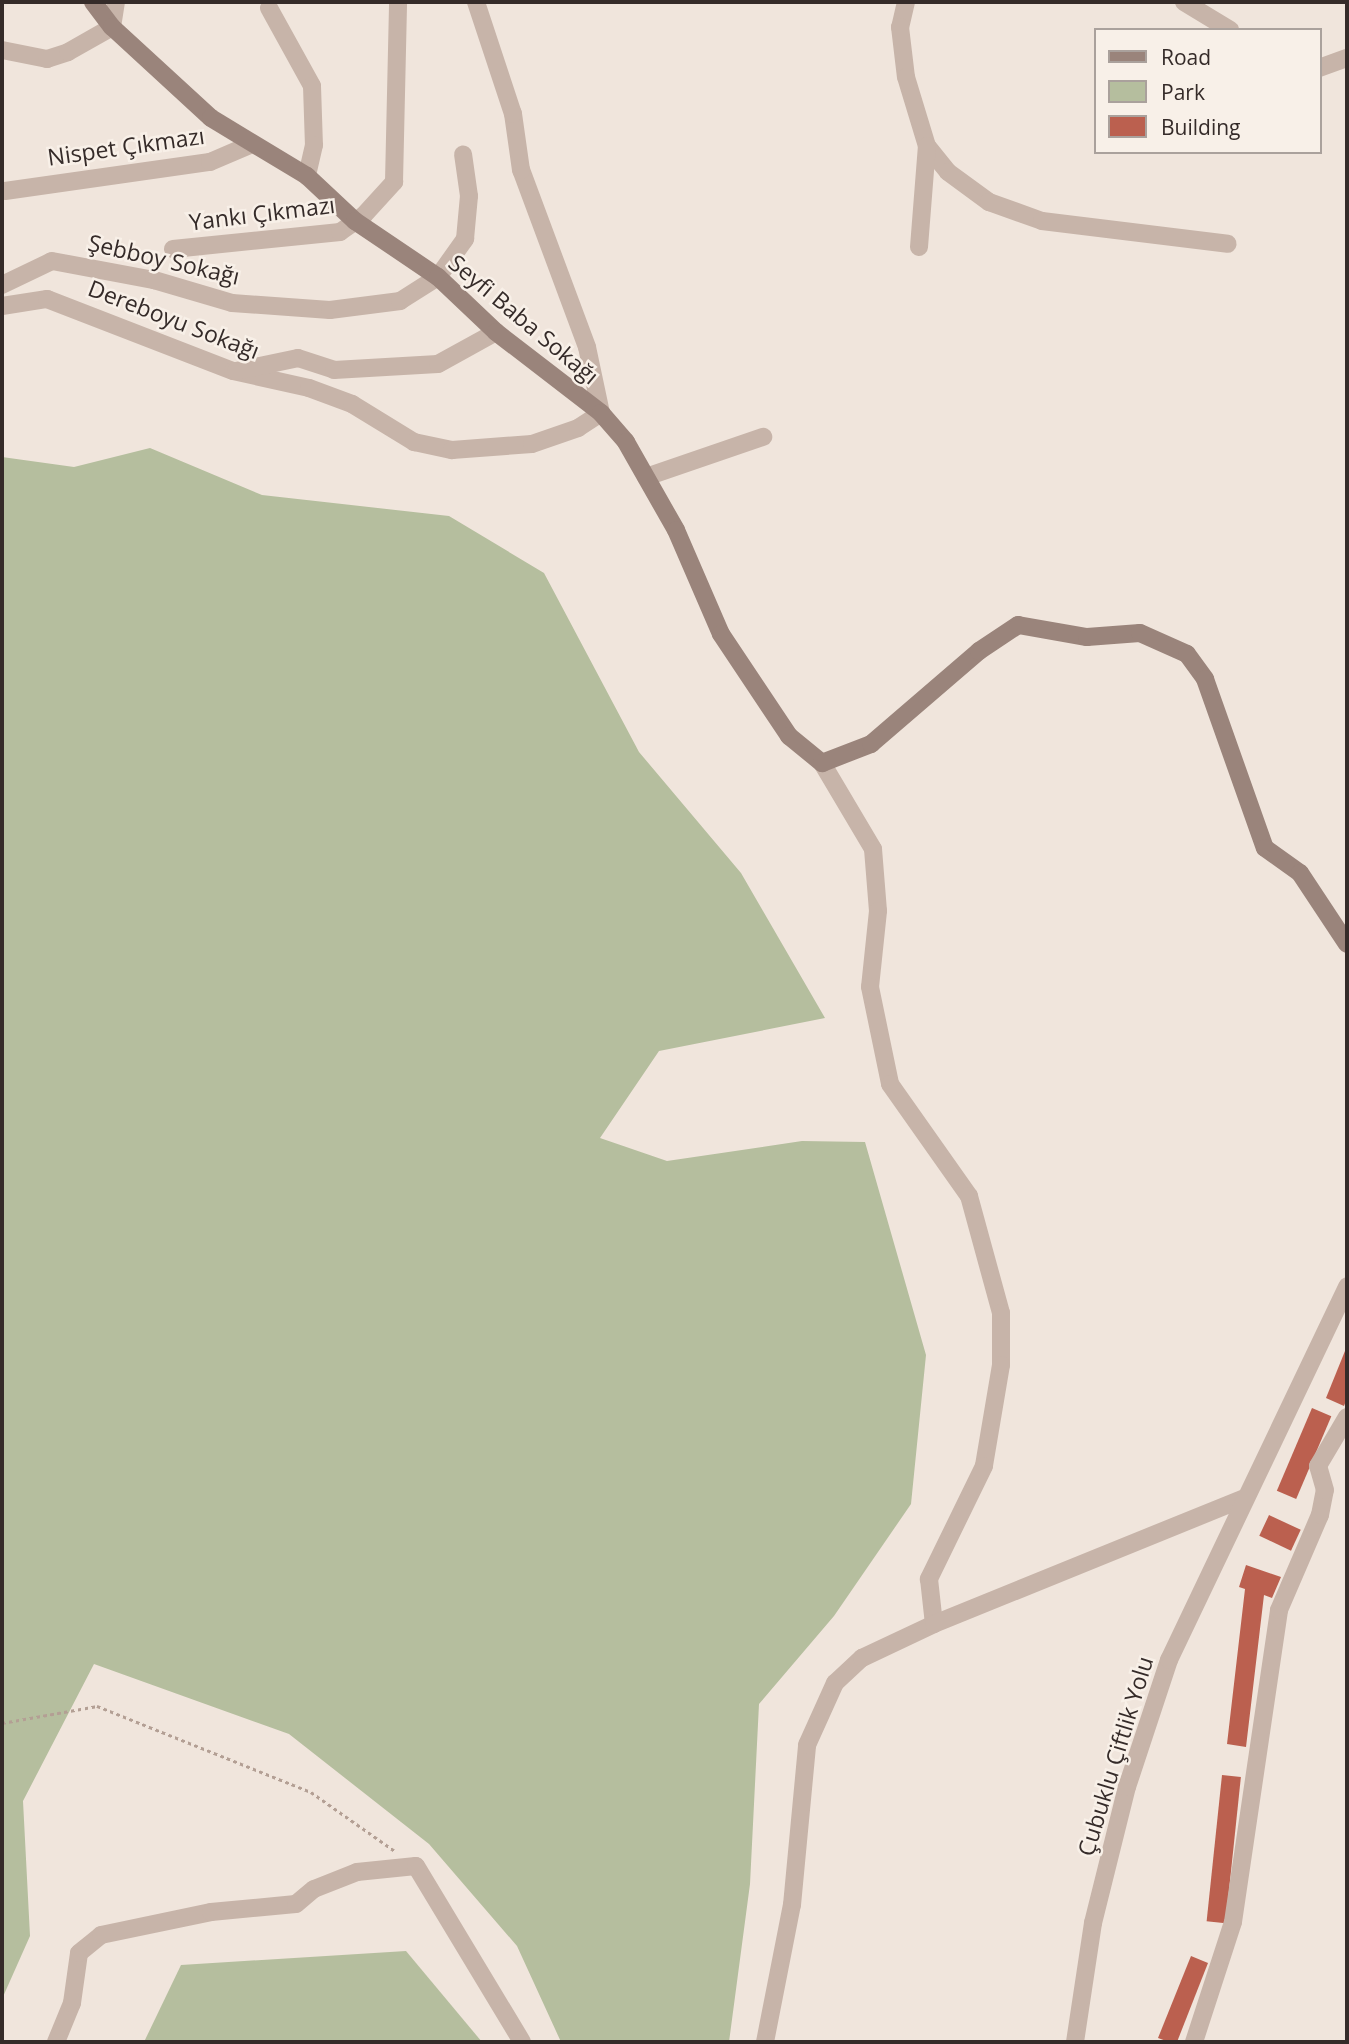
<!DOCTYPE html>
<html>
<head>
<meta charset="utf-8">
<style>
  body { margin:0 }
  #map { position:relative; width:1349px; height:2044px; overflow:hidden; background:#f0e5dc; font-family:"Open Sans",sans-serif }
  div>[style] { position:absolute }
  .green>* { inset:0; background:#b5be9e }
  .building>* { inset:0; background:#bb604f; transform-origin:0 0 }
  .path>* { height:2.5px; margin-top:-1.25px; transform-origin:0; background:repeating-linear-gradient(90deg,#b39f94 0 3.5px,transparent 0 7px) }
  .street>* { height:18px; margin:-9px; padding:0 9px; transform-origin:9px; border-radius:9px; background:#c7b4a9 }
  .secondary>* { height:18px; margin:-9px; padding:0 9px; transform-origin:9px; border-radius:9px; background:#9a847b }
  span { translate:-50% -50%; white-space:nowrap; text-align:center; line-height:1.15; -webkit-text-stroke:5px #f8f0e8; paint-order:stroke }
  .street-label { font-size:23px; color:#352b29 }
  .frame { position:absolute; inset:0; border:4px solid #352b29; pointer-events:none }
  .legend { position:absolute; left:1094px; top:28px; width:228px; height:126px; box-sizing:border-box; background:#f8f0e8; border:2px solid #aaa19c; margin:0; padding:9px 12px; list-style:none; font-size:21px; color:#352b29 }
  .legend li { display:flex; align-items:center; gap:14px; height:35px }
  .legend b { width:35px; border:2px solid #aaa19c }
</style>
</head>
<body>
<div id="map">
  <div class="green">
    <div style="clip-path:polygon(150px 448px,262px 495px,449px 516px,544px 573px,639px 752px,741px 873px,825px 1018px,659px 1051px,600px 1138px,667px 1161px,802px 1141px,865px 1142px,926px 1355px,911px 1504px,834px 1616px,759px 1704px,750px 1884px,729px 2042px,561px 2042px,517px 1946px,429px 1844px,289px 1734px,94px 1664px,23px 1801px,30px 1936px,2px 1999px,2px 457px,74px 467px)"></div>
    <div style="clip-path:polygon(406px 1951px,482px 2042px,144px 2042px,181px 1965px)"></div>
  </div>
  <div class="building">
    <div style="clip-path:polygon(1347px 1346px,1347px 1398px,1344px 1406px,1326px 1398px)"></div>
    <div style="left:1312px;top:1408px;width:21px;height:90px;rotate:23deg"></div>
    <div style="left:1269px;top:1515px;width:35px;height:23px;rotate:25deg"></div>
    <div style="clip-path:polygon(1246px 1565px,1281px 1577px,1272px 1598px,1264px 1595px,1246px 1747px,1227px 1744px,1245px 1589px,1239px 1587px)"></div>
    <div style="left:1222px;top:1775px;width:19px;height:147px;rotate:6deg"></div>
    <div style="clip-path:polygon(1191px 1956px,1208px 1963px,1177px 2042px,1169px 2042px,1158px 2038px)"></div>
  </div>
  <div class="path">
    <div style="left:2px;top:1723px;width:97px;rotate:-10.1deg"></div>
    <div style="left:97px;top:1706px;width:231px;rotate:21.9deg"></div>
    <div style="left:311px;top:1792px;width:103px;rotate:35.1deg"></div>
  </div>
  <div class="street">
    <div style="left:906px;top:2px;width:26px;rotate:103deg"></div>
    <div style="left:900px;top:27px;width:50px;rotate:83.2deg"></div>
    <div style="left:906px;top:77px;width:72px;rotate:73.1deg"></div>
    <div style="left:927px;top:146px;width:33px;rotate:51deg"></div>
    <div style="left:948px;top:172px;width:51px;rotate:36.2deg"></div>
    <div style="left:989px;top:202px;width:56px;rotate:19.7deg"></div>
    <div style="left:1042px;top:221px;width:187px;rotate:7deg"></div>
    <div style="left:1184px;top:2px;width:54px;rotate:31.3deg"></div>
    <div style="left:269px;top:8px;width:89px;rotate:61.1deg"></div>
    <div style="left:312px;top:86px;width:59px;rotate:88.1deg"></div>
    <div style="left:314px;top:145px;width:32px;rotate:103deg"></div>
    <div style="left:2px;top:50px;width:46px;rotate:11.3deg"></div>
    <div style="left:47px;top:59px;width:22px;rotate:-18deg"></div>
    <div style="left:68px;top:52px;width:51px;rotate:-29.6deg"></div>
    <div style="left:112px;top:27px;width:25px;rotate:-81deg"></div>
    <div style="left:1319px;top:68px;width:30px;rotate:-20deg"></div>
    <div style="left:5px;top:191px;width:207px;rotate:-8.1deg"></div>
    <div style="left:210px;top:162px;width:46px;rotate:-23.2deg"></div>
    <div style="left:919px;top:247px;width:101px;rotate:-85.5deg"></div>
    <div style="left:173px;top:249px;width:168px;rotate:-5.8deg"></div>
    <div style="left:340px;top:232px;width:29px;rotate:-35deg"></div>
    <div style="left:364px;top:215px;width:45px;rotate:-47.7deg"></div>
    <div style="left:394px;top:182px;width:180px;rotate:-88.7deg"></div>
    <div style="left:2px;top:285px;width:55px;rotate:-25.6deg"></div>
    <div style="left:52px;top:261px;width:104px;rotate:10.6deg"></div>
    <div style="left:154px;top:280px;width:81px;rotate:16.4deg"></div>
    <div style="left:232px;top:303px;width:98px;rotate:4.1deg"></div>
    <div style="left:330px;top:310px;width:71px;rotate:-7.3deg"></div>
    <div style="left:400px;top:301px;width:45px;rotate:-32.3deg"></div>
    <div style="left:438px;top:277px;width:47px;rotate:-54.6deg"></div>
    <div style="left:465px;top:239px;width:43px;rotate:-84.7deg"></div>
    <div style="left:469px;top:196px;width:42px;rotate:-98.1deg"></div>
    <div style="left:2px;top:306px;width:46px;rotate:-8.8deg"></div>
    <div style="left:47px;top:299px;width:199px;rotate:21.2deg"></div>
    <div style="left:233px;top:371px;width:78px;rotate:12.6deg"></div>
    <div style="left:309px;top:388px;width:46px;rotate:20.4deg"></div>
    <div style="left:352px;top:404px;width:73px;rotate:31.5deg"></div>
    <div style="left:414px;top:442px;width:39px;rotate:12deg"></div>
    <div style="left:452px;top:450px;width:80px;rotate:-4.3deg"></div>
    <div style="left:532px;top:444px;width:49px;rotate:-19.2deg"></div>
    <div style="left:578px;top:428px;width:27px;rotate:-33deg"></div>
    <div style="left:601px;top:413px;width:67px;rotate:-102deg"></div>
    <div style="left:587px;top:347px;width:189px;rotate:-110.4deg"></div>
    <div style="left:521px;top:170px;width:57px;rotate:-98.1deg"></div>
    <div style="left:513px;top:114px;width:118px;rotate:-108.3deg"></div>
    <div style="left:236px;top:371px;width:63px;rotate:-11.8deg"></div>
    <div style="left:298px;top:358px;width:38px;rotate:18deg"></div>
    <div style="left:334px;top:370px;width:104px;rotate:-3.3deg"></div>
    <div style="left:438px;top:364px;width:66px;rotate:-28.9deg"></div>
    <div style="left:646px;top:477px;width:124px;rotate:-18.9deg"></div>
    <div style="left:822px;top:763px;width:100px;rotate:59.3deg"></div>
    <div style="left:873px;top:849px;width:62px;rotate:85.4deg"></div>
    <div style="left:878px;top:911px;width:76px;rotate:96deg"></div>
    <div style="left:870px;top:987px;width:99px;rotate:78.3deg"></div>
    <div style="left:890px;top:1084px;width:137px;rotate:54.8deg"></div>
    <div style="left:969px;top:1196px;width:121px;rotate:74.7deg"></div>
    <div style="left:1001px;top:1313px;width:52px;rotate:90deg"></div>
    <div style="left:1001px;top:1365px;width:102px;rotate:99.6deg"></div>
    <div style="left:984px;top:1466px;width:126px;rotate:116deg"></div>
    <div style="left:929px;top:1579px;width:45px;rotate:83.7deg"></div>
    <div style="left:56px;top:2042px;width:42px;rotate:-67.7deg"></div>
    <div style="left:72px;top:2003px;width:50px;rotate:-82deg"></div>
    <div style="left:79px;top:1953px;width:28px;rotate:-39deg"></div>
    <div style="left:101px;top:1935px;width:112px;rotate:-11.8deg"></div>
    <div style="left:211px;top:1912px;width:85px;rotate:-5.4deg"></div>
    <div style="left:296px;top:1904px;width:23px;rotate:-40deg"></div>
    <div style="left:314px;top:1889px;width:46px;rotate:-21.6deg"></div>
    <div style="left:357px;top:1872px;width:59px;rotate:-5.8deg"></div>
    <div style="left:416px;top:1866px;width:205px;rotate:58.9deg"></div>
    <div style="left:765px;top:2042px;width:140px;rotate:-78.9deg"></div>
    <div style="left:792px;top:1905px;width:161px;rotate:-84.6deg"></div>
    <div style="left:807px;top:1745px;width:68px;rotate:-65.7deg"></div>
    <div style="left:835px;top:1683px;width:37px;rotate:-43deg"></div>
    <div style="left:862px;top:1658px;width:80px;rotate:-25.3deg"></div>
    <div style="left:934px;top:1624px;width:335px;rotate:-22.1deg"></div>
    <div style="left:1075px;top:2042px;width:120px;rotate:-81.4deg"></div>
    <div style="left:1093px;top:1923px;width:140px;rotate:-76deg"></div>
    <div style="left:1127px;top:1787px;width:134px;rotate:-71.7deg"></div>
    <div style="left:1169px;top:1660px;width:414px;rotate:-64.5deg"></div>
    <div style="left:1194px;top:2042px;width:126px;rotate:-72deg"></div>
    <div style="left:1233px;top:1922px;width:315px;rotate:-81.6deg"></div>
    <div style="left:1279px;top:1610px;width:103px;rotate:-66.7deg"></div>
    <div style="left:1320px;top:1515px;width:25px;rotate:-79deg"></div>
    <div style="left:1325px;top:1490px;width:25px;rotate:-106deg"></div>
    <div style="left:1318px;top:1466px;width:57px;rotate:-59.4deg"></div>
  </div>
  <div class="secondary">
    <div style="left:93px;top:2px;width:31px;rotate:53deg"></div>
    <div style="left:112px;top:27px;width:134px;rotate:42.6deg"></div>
    <div style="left:211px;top:118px;width:112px;rotate:31.1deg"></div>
    <div style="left:307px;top:176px;width:66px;rotate:43.2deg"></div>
    <div style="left:355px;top:221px;width:100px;rotate:34deg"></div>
    <div style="left:438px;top:277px;width:80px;rotate:43.5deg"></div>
    <div style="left:496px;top:332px;width:133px;rotate:37.6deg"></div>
    <div style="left:601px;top:413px;width:38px;rotate:49deg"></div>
    <div style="left:626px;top:442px;width:101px;rotate:60.4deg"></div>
    <div style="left:676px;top:530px;width:113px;rotate:66.6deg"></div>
    <div style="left:721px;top:634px;width:123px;rotate:56.3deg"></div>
    <div style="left:789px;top:736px;width:43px;rotate:39.3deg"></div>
    <div style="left:822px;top:763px;width:53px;rotate:-21.2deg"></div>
    <div style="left:871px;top:744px;width:143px;rotate:-40.7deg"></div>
    <div style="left:979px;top:651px;width:47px;rotate:-33.7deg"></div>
    <div style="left:1018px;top:625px;width:70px;rotate:9.9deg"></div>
    <div style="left:1087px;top:637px;width:53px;rotate:-4.3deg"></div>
    <div style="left:1140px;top:633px;width:51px;rotate:24.1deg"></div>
    <div style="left:1187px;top:654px;width:31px;rotate:54deg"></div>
    <div style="left:1205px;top:679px;width:179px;rotate:70.5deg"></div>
    <div style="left:1265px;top:848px;width:43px;rotate:35.5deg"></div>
    <div style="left:1300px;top:873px;width:85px;rotate:56.5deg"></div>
  </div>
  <div class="street-label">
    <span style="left:126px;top:146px;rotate:-8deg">Nispet Çıkmazı</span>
    <span style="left:262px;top:213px;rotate:-7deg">Yankı Çıkmazı</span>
    <span style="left:164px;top:259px;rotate:13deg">Şebboy Sokağı</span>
    <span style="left:174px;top:319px;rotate:21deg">Dereboyu Sokağı</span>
    <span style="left:524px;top:319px;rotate:40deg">Seyfi Baba Sokağı</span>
    <span style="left:1115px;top:1756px;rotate:-73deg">Çubuklu Çiftlik Yolu</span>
  </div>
  <div class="frame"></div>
  <ul class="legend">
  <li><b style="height:9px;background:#9a847b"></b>Road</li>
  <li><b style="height:19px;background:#b5be9e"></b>Park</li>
  <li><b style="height:19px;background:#bb604f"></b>Building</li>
  </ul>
</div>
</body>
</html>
